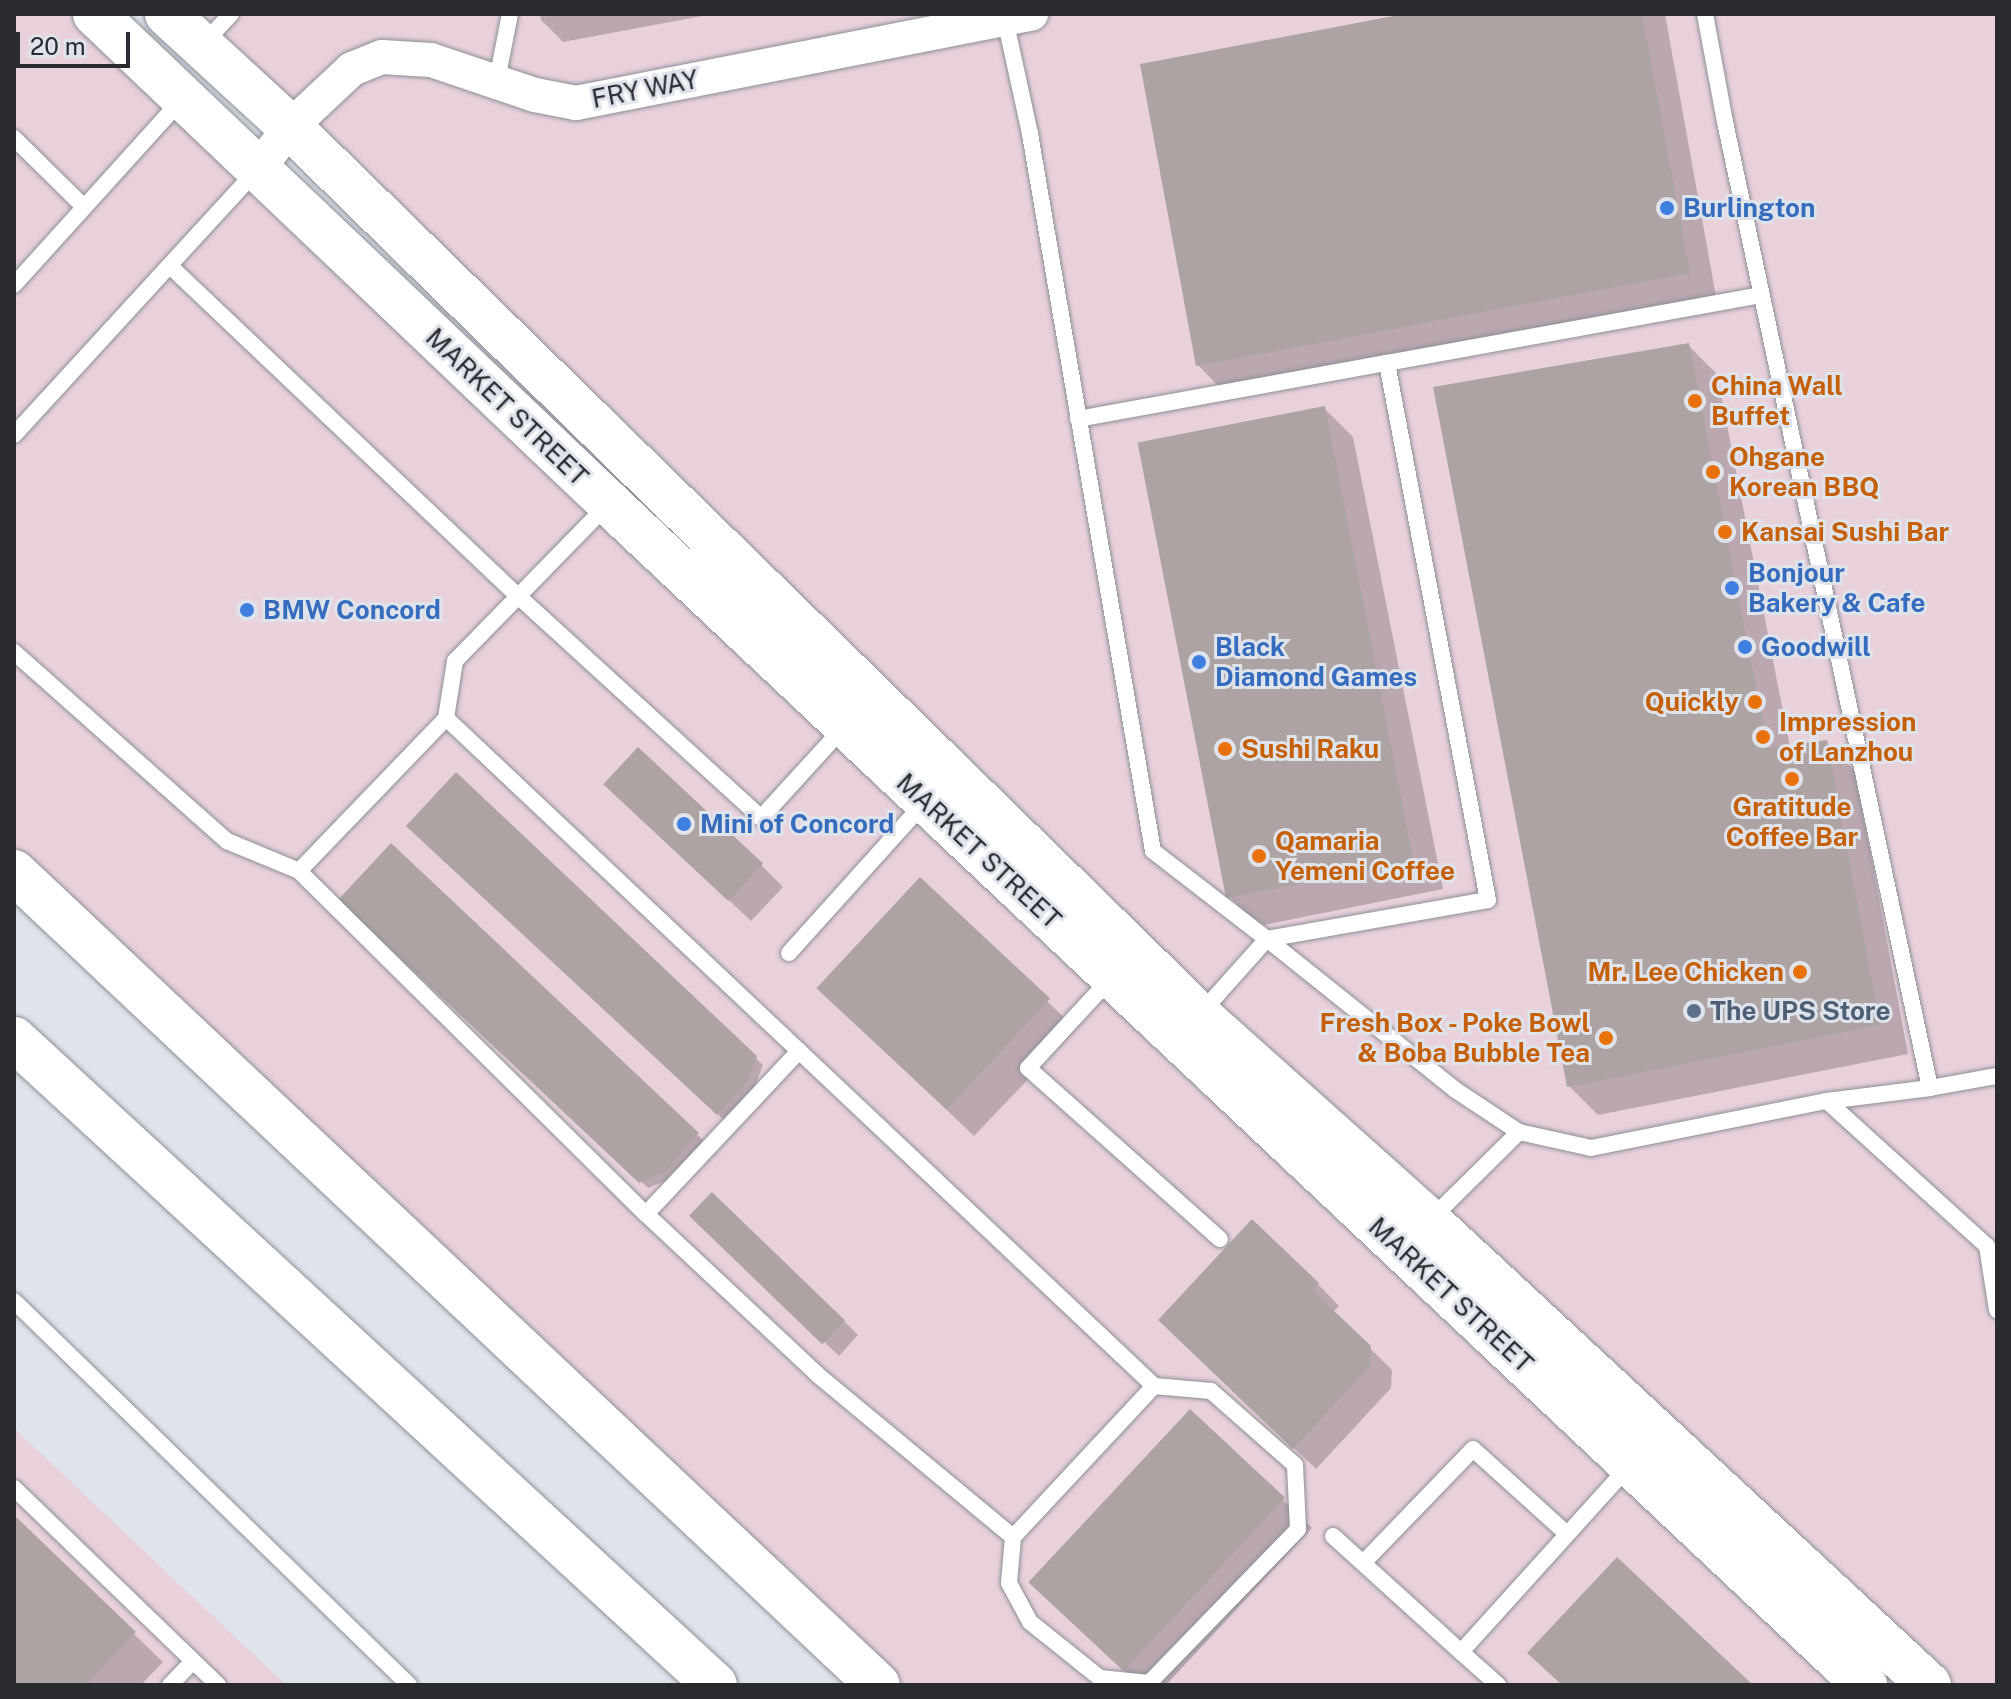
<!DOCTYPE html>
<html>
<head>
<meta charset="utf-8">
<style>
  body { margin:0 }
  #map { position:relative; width:2011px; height:1699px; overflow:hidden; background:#dfe3eb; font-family:"Public Sans",sans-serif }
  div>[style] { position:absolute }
  .commercial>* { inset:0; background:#e9d1dc }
  .shadow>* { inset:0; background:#0003 }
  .building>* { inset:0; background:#ada3a2; transform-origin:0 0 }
  .roads { filter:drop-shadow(0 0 2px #8d9098) drop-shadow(0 0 2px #8d9098) }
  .lane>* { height:16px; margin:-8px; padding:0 8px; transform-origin:8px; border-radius:8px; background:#fff }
  .street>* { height:34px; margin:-17px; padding:0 17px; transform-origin:17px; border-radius:17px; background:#fff }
  .secondary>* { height:44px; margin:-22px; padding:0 22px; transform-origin:22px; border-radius:22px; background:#fff }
  .highway>* { height:44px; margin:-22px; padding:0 22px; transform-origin:22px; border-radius:22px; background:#fff }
  .dots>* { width:22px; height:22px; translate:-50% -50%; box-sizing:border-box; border:4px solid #dfe3eb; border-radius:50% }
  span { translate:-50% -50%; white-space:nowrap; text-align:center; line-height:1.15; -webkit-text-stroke:6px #dfe3eb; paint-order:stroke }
  .street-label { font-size:26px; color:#2a2b2f }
  .shop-label { font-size:26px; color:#366cbe; font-weight:700 }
  .left { translate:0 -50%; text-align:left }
  .food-label { font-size:26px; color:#c56008; font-weight:700 }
  .right { translate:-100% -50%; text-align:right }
  .service-label { font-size:26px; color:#4e5e75; font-weight:700 }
  .frame { position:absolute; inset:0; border:16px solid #2a2b2f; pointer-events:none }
  .scale { position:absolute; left:16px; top:32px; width:114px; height:36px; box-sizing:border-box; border:4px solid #2a2b2f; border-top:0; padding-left:10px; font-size:24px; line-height:28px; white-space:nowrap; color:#2a2b2f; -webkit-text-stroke:6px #dfe3eb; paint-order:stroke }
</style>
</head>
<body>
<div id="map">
  <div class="commercial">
    <div style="clip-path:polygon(14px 14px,95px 14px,1865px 1685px,878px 1685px,14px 872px)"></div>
    <div style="clip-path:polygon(167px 14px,1997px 14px,1997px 1685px,1929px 1685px)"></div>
    <div style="clip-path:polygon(14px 1428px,286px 1685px,14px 1685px)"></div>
  </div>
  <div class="shadow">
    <div style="clip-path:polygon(540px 14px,713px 14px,563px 42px,541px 20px)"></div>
    <div style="clip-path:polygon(1415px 14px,1665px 14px,1717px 302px,1226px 394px,1198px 365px)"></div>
    <div style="clip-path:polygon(1688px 345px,1717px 374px,1790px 747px,1826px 742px,1855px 771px,1908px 1054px,1598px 1115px,1569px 1086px)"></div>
    <div style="clip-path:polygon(1324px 408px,1353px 437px,1443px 889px,1259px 926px,1230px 897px)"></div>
    <div style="clip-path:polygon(456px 774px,763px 1065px,753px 1090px,724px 1120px,409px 826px)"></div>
    <div style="clip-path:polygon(628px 805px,761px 865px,783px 887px,751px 921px)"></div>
    <div style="clip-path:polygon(391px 846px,704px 1141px,672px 1178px,648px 1188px,341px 900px)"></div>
    <div style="clip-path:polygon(1047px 1001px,1076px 1029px,974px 1136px,848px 1016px)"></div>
    <div style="clip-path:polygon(706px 1229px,844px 1321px,858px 1335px,839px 1356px)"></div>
    <div style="clip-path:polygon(1318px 1284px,1339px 1306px,1333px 1312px,1392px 1370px,1391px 1388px,1316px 1469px,1182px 1341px)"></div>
    <div style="clip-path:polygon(1190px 1411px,1312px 1528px,1166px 1685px,1139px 1685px,1060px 1610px)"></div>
    <div style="clip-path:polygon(14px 1518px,163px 1662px,141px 1685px,14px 1685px)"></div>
  </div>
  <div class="building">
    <div style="clip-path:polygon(1404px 14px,1642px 14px,1690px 273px,1196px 366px,1140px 64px)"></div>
    <div style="clip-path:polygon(1689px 343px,1768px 748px,1827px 740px,1880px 1025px,1567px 1087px,1433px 387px)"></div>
    <div style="left:1325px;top:406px;width:464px;height:191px;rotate:79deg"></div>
    <div style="left:638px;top:747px;width:171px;height:51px;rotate:43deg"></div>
    <div style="clip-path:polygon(456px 772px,757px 1056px,747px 1083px,717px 1115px,406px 826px)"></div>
    <div style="clip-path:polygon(391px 843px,699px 1133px,665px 1172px,639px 1183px,338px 900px)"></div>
    <div style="left:920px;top:877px;width:178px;height:152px;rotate:43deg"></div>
    <div style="left:712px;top:1192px;width:185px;height:33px;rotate:44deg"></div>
    <div style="clip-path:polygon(1252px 1219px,1319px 1283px,1312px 1290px,1371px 1346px,1370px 1366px,1293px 1449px,1158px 1320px)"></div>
    <div style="left:1190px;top:1409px;width:130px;height:237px;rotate:43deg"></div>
    <div style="clip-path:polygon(14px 1515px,136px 1632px,85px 1685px,14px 1685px)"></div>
    <div style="clip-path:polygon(1617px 1557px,1753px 1685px,1562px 1685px,1527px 1653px)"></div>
  </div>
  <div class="roads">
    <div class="lane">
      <div style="left:1005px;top:19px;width:118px;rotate:77.7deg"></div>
      <div style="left:1030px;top:134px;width:727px;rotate:80.27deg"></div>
      <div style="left:1153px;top:851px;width:144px;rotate:37.7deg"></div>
      <div style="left:1267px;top:939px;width:101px;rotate:131.8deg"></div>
      <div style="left:202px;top:45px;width:42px;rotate:-46.9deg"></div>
      <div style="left:497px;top:80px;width:67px;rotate:-78.9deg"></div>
      <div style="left:14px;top:138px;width:98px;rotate:44.6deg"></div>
      <div style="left:170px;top:266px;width:478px;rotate:43.5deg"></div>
      <div style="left:517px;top:595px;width:331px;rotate:42.4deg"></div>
      <div style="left:761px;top:818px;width:122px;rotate:-47.7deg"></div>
      <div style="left:14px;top:285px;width:251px;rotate:-47.9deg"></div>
      <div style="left:1387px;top:363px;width:380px;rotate:-10.3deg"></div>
      <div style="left:1078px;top:419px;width:314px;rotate:-10.3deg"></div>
      <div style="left:1387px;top:363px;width:546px;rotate:79.35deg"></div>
      <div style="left:1488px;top:900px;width:224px;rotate:170deg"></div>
      <div style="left:1267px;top:939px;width:240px;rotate:38.7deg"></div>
      <div style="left:1454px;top:1089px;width:78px;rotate:33.5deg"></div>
      <div style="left:14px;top:435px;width:360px;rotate:-47.5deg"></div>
      <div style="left:14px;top:652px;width:285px;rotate:41.6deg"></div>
      <div style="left:227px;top:841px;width:78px;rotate:22.6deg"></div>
      <div style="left:299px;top:871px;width:212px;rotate:-46.1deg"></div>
      <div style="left:446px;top:718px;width:58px;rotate:-81deg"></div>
      <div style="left:455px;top:661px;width:218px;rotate:-45.7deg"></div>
      <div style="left:446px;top:718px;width:973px;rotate:43.33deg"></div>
      <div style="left:1154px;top:1386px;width:207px;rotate:133deg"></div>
      <div style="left:1013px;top:1537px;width:255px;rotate:-140.3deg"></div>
      <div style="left:817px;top:1374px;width:234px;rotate:-136.9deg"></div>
      <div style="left:646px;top:1214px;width:224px;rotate:-46.8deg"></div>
      <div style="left:299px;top:871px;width:488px;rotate:44.7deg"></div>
      <div style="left:789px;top:953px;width:202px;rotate:-48deg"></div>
      <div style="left:1112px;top:977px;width:124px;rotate:132.7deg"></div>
      <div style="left:1028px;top:1068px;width:257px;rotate:41.7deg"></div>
      <div style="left:1930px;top:1088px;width:68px;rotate:-10.2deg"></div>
      <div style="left:1827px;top:1101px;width:216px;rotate:42.2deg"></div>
      <div style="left:1987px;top:1246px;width:65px;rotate:81.1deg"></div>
      <div style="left:1430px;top:1220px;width:125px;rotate:-44.7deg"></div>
      <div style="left:1519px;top:1132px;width:74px;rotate:12.5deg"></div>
      <div style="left:1591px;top:1148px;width:241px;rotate:-11.3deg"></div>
      <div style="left:1827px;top:1101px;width:104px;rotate:-7.2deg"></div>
      <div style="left:1930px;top:1088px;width:988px;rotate:-101.98deg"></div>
      <div style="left:1725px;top:122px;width:110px;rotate:-100.5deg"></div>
      <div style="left:14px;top:1301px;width:551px;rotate:44.19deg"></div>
      <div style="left:14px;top:1488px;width:284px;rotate:44deg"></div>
      <div style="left:1333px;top:1536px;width:173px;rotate:42.2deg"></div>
      <div style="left:1461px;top:1652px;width:249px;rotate:-47.9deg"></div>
      <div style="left:1013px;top:1537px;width:46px;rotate:95deg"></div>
      <div style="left:1009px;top:1583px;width:44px;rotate:61.7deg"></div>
      <div style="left:1030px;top:1622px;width:90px;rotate:38.7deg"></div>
      <div style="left:1100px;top:1678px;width:49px;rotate:5.8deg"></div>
      <div style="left:1149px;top:1683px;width:214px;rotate:-45.9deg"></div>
      <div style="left:1298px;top:1529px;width:64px;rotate:-92.7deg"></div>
      <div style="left:1295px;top:1465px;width:112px;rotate:-138.6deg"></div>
      <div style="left:1211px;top:1391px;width:57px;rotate:-175deg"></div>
      <div style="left:1363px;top:1563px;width:158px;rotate:-46deg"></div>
      <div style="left:1473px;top:1449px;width:127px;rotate:42.1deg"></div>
      <div style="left:1461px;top:1652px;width:50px;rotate:41.7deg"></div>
      <div style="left:170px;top:1685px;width:33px;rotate:-46deg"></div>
    </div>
    <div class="street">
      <div style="left:258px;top:169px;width:53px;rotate:-52.7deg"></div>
      <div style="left:290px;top:127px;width:85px;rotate:-43.1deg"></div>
      <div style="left:352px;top:69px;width:32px;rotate:-22deg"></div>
      <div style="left:382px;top:57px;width:49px;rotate:3.5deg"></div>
      <div style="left:431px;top:60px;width:110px;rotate:18.6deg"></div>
      <div style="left:535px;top:95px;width:42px;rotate:11deg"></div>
      <div style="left:576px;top:103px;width:464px;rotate:-11.1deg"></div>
    </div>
    <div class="secondary">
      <div style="left:95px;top:14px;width:709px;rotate:43.57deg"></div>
      <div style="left:609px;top:503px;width:1725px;rotate:43.26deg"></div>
      <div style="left:167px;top:14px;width:167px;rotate:42.6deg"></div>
      <div style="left:290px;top:127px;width:1271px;rotate:44.33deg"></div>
      <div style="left:1199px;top:1015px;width:309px;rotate:41.8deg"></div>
      <div style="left:1429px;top:1221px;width:682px;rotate:42.86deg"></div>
    </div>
    <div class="highway">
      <div style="left:14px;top:872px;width:1186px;rotate:43.26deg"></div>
      <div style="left:14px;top:1039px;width:953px;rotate:42.66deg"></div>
    </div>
  </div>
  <div class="dots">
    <div style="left:1667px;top:208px;background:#3f7fe0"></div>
    <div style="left:1695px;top:401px;background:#e8710a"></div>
    <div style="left:1713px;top:472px;background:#e8710a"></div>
    <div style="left:1725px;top:532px;background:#e8710a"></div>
    <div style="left:1732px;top:588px;background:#3f7fe0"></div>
    <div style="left:247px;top:610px;background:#3f7fe0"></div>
    <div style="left:1745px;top:647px;background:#3f7fe0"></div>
    <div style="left:1199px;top:662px;background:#3f7fe0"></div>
    <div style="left:1755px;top:702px;background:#e8710a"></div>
    <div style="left:1763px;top:737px;background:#e8710a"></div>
    <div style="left:1225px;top:749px;background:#e8710a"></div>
    <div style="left:1792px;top:779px;background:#e8710a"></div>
    <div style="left:684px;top:824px;background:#3f7fe0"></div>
    <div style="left:1259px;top:856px;background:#e8710a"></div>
    <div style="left:1800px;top:972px;background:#e8710a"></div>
    <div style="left:1694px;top:1011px;background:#5c6f8a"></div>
    <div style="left:1606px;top:1038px;background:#e8710a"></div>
  </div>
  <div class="street-label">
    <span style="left:645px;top:89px;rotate:-11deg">FRY WAY</span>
    <span style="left:507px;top:407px;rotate:44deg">MARKET STREET</span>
    <span style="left:979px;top:851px;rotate:43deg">MARKET STREET</span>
    <span style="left:1451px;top:1295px;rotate:43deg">MARKET STREET</span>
  </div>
  <div class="shop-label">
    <span class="left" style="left:1683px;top:208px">Burlington</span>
    <span class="left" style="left:1748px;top:588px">Bonjour<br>Bakery &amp; Cafe</span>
    <span class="left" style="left:263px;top:610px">BMW Concord</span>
    <span class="left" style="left:1215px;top:662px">Black<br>Diamond Games</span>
    <span class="left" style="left:1761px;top:647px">Goodwill</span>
    <span class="left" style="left:700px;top:824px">Mini of Concord</span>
  </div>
  <div class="food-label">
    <span class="left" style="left:1711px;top:401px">China Wall<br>Buffet</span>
    <span class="left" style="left:1729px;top:472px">Ohgane<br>Korean BBQ</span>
    <span class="left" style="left:1741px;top:532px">Kansai Sushi Bar</span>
    <span class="right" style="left:1739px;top:702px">Quickly</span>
    <span class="left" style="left:1779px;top:737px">Impression<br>of Lanzhou</span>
    <span class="left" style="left:1241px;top:749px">Sushi Raku</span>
    <span style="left:1792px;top:822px">Gratitude<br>Coffee Bar</span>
    <span class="left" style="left:1275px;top:856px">Qamaria<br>Yemeni Coffee</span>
    <span class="right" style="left:1784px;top:972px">Mr. Lee Chicken</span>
    <span class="right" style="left:1590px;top:1038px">Fresh Box - Poke Bowl<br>&amp; Boba Bubble Tea</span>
  </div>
  <div class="service-label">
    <span class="left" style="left:1710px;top:1011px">The UPS Store</span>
  </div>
  <div class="frame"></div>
  <div class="scale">20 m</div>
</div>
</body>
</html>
